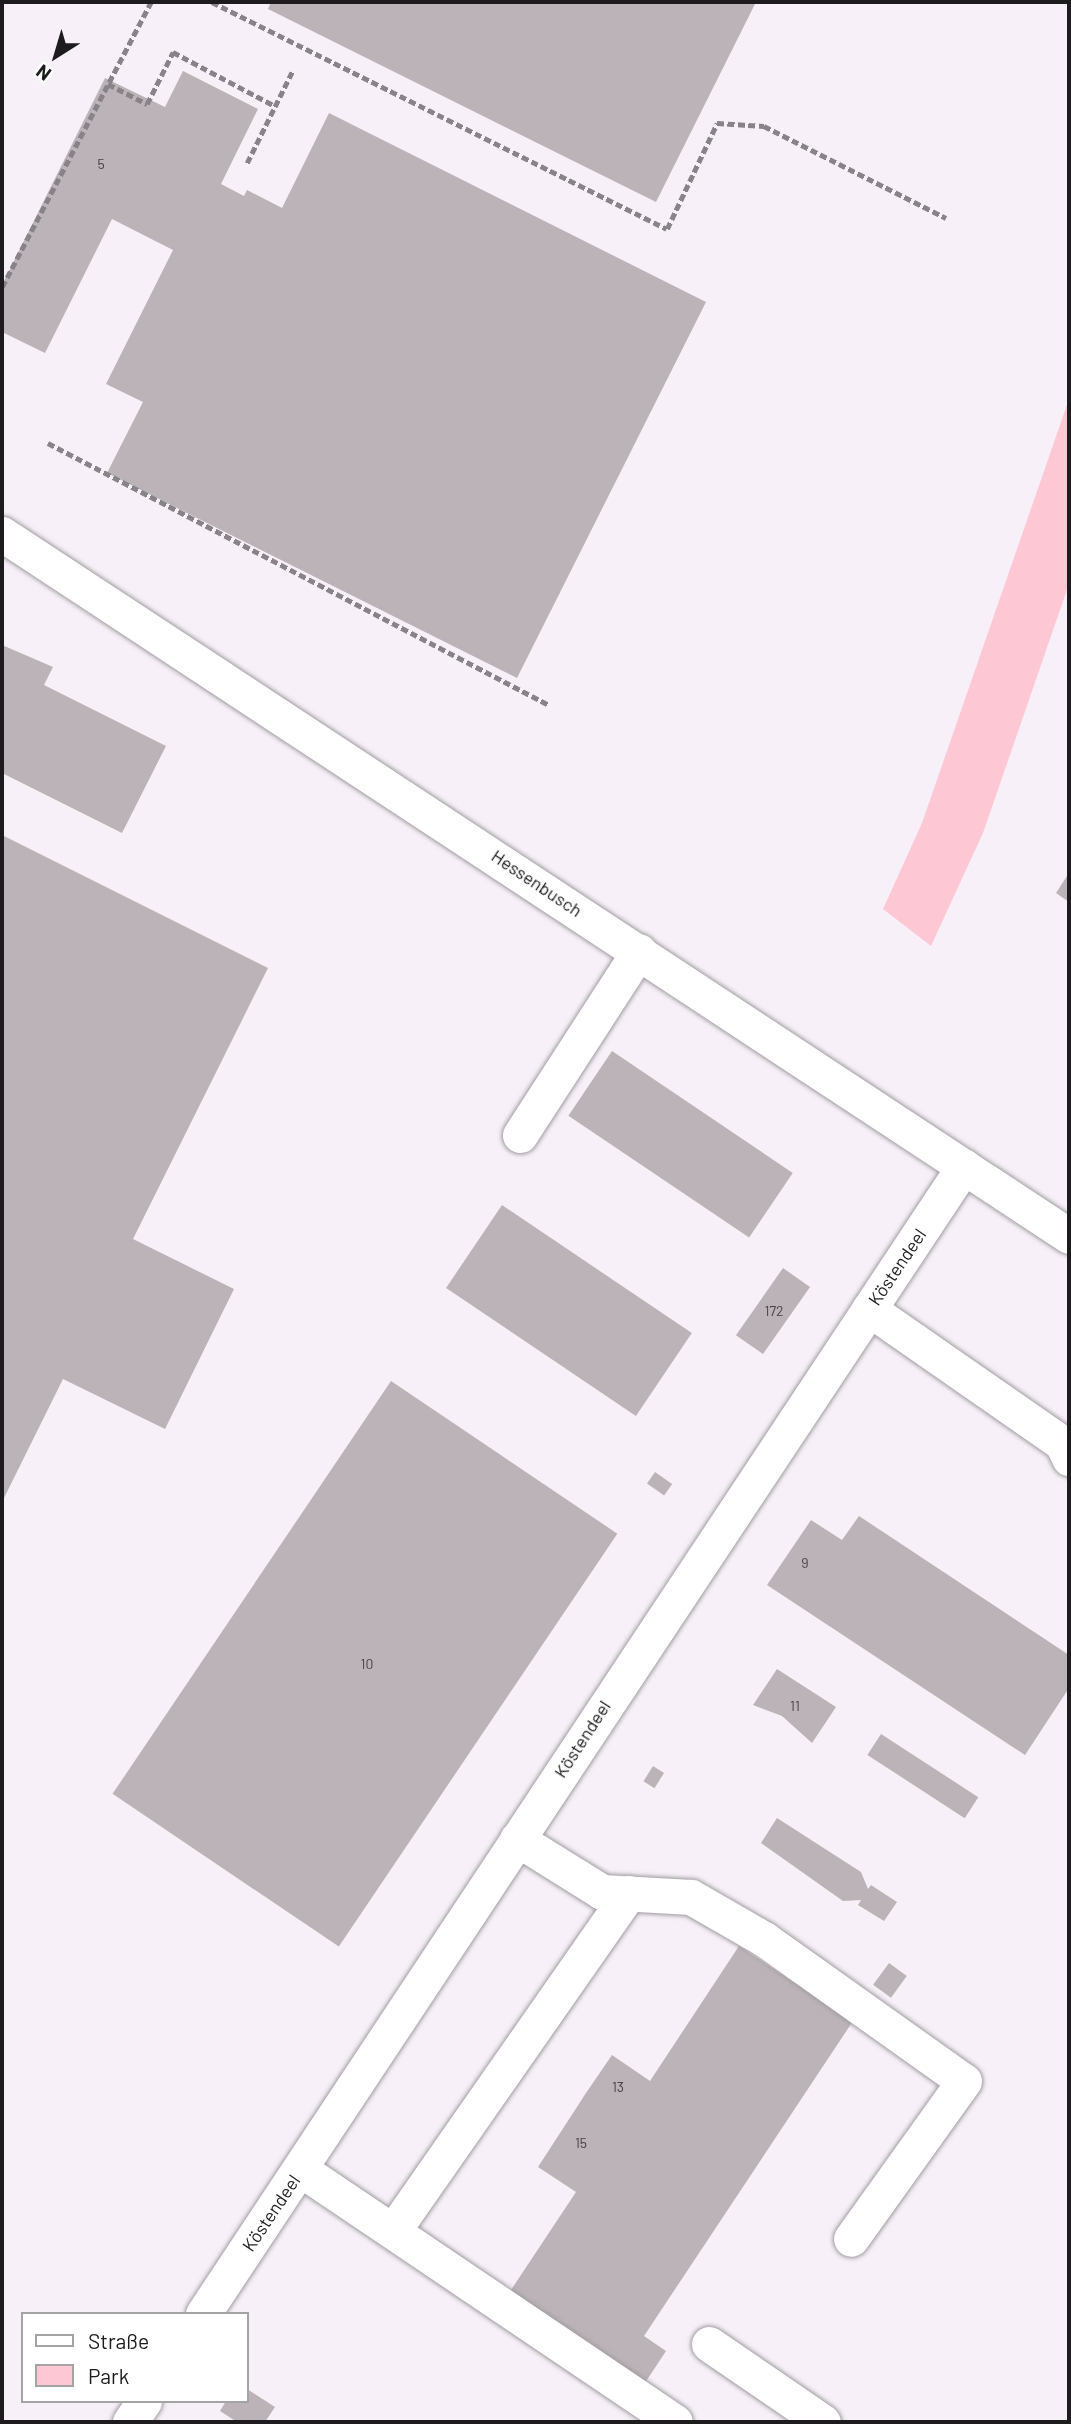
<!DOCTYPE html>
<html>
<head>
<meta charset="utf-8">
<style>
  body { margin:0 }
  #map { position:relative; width:1071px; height:2424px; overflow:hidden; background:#f7f0f8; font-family:Barlow,sans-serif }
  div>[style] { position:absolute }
  .green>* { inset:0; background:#fdc8d4 }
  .building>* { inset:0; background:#bcb3b8; transform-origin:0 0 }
  .path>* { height:4.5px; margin-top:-2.25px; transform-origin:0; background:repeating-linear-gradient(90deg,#888388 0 7px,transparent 0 10.5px) }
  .roads { filter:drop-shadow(0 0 2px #a29ba3) drop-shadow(0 0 2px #a29ba3) }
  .minor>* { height:35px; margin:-17.5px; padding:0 17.5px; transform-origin:17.5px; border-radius:17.5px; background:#fff }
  span { translate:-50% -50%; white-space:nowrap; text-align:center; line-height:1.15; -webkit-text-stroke:5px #fff; paint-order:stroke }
  .number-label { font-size:14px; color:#454144 }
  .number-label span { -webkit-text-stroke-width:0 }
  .street-label { font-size:18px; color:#1d1b1d }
  .frame { position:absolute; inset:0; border:4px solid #1d1b1d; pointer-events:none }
  .legend { position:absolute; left:21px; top:2312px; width:228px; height:91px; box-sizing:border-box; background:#fff; border:2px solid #a5a4a5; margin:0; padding:9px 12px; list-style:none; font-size:21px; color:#1d1b1d }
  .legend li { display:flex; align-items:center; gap:14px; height:35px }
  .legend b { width:35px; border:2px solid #a5a4a5 }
  .north { position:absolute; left:21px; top:21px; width:70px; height:70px; -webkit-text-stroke:5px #fff; paint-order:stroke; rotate:217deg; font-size:19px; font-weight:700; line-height:28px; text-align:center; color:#1d1b1d }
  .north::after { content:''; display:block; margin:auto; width:24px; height:32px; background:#1d1b1d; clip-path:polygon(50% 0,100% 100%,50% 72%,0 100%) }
</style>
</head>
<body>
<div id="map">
  <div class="green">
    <div style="clip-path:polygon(1069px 399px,1069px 584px,983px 833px,931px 946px,883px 909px,922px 823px)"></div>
  </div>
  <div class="building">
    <div style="clip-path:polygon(271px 2px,756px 2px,656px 202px,268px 9px)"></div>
    <div style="clip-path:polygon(183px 71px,258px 109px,221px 184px,244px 196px,247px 190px,282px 208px,329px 113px,706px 302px,517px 678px,107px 473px,143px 402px,106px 384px,173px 250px,112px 219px,45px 353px,2px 332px,2px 285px,105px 78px,165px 107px)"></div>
    <div style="clip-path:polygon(2px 645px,53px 667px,44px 685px,166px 746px,122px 833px,2px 773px)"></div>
    <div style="clip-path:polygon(2px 835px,268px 968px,133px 1239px,234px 1289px,165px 1429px,63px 1379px,2px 1502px)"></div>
    <div style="clip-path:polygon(1069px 873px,1069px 902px,1056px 893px)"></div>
    <div style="left:612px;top:1051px;width:218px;height:78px;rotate:34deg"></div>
    <div style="left:502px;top:1205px;width:229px;height:100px;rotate:34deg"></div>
    <div style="left:783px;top:1268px;width:33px;height:82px;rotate:35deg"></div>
    <div style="left:391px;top:1381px;width:273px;height:498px;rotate:34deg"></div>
    <div style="left:655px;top:1472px;width:21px;height:14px;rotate:35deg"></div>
    <div style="clip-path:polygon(859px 1516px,1069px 1655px,1069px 1688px,1025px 1755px,767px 1585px,811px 1520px,842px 1540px)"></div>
    <div style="clip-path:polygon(777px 1669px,836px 1707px,812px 1743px,782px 1716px,753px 1705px)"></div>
    <div style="left:881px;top:1734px;width:116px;height:25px;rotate:33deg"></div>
    <div style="left:653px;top:1766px;width:13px;height:18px;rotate:32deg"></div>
    <div style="clip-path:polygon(777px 1818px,861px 1872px,868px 1889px,871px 1885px,897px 1902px,884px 1921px,858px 1905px,861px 1900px,843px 1901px,761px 1843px)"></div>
    <div style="clip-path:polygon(739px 1946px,853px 2021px,644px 2336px,666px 2351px,641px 2389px,505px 2299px,576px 2192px,538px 2167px,586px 2093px,612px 2055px,650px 2081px)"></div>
    <div style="left:889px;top:1963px;width:22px;height:27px;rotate:36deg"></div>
    <div style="clip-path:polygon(247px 2389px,275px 2407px,265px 2422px,237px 2422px,220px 2411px,226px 2401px,247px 2401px)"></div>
  </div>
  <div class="path">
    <div style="left:212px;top:2px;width:508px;rotate:26.51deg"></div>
    <div style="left:667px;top:229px;width:117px;rotate:-64.7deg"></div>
    <div style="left:717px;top:123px;width:47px;rotate:3.7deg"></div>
    <div style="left:764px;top:126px;width:204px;rotate:26.8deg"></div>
    <div style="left:108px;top:84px;width:44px;rotate:27.1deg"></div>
    <div style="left:147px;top:104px;width:58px;rotate:-63.4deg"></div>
    <div style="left:173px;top:52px;width:115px;rotate:27.9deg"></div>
    <div style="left:247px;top:163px;width:102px;rotate:-63.7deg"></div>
    <div style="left:2px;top:287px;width:322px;rotate:-62.4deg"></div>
    <div style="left:48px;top:443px;width:565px;rotate:27.61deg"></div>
  </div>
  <div class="roads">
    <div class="minor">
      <div style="left:2px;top:534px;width:1277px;rotate:33.34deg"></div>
      <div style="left:520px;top:1135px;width:219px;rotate:-57.1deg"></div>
      <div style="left:869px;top:1309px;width:235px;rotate:34.8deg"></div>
      <div style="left:1062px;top:1443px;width:17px;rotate:65deg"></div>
      <div style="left:517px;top:1839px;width:100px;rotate:31.9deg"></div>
      <div style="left:602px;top:1892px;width:89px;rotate:3.2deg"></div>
      <div style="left:691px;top:1897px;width:84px;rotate:29.9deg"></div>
      <div style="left:764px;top:1939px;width:245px;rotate:35.4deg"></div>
      <div style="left:964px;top:2081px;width:194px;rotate:125.6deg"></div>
      <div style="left:300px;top:2169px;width:452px;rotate:34deg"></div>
      <div style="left:393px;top:2231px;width:412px;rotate:-55.1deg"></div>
      <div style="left:203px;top:2314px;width:1377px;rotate:-56.46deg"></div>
      <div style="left:709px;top:2344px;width:138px;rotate:34.4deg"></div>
      <div style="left:130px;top:2422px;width:25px;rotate:-56deg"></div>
    </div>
  </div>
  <div class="number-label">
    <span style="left:101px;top:164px">5</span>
    <span style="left:774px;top:1311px">172</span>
    <span style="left:805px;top:1563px">9</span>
    <span style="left:367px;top:1664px">10</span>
    <span style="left:795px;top:1706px">11</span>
    <span style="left:618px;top:2087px">13</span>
    <span style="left:581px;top:2143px">15</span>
  </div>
  <div class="street-label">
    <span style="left:537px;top:883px;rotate:34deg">Hessenbusch</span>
    <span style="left:897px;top:1267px;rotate:-56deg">Köstendeel</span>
    <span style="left:582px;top:1739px;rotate:-57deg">Köstendeel</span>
    <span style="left:271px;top:2213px;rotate:-56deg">Köstendeel</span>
  </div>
  <div class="frame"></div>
  <ul class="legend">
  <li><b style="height:9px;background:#fff"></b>Straße</li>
  <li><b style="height:19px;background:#fdc8d4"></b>Park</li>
  </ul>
  <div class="north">N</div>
</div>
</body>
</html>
